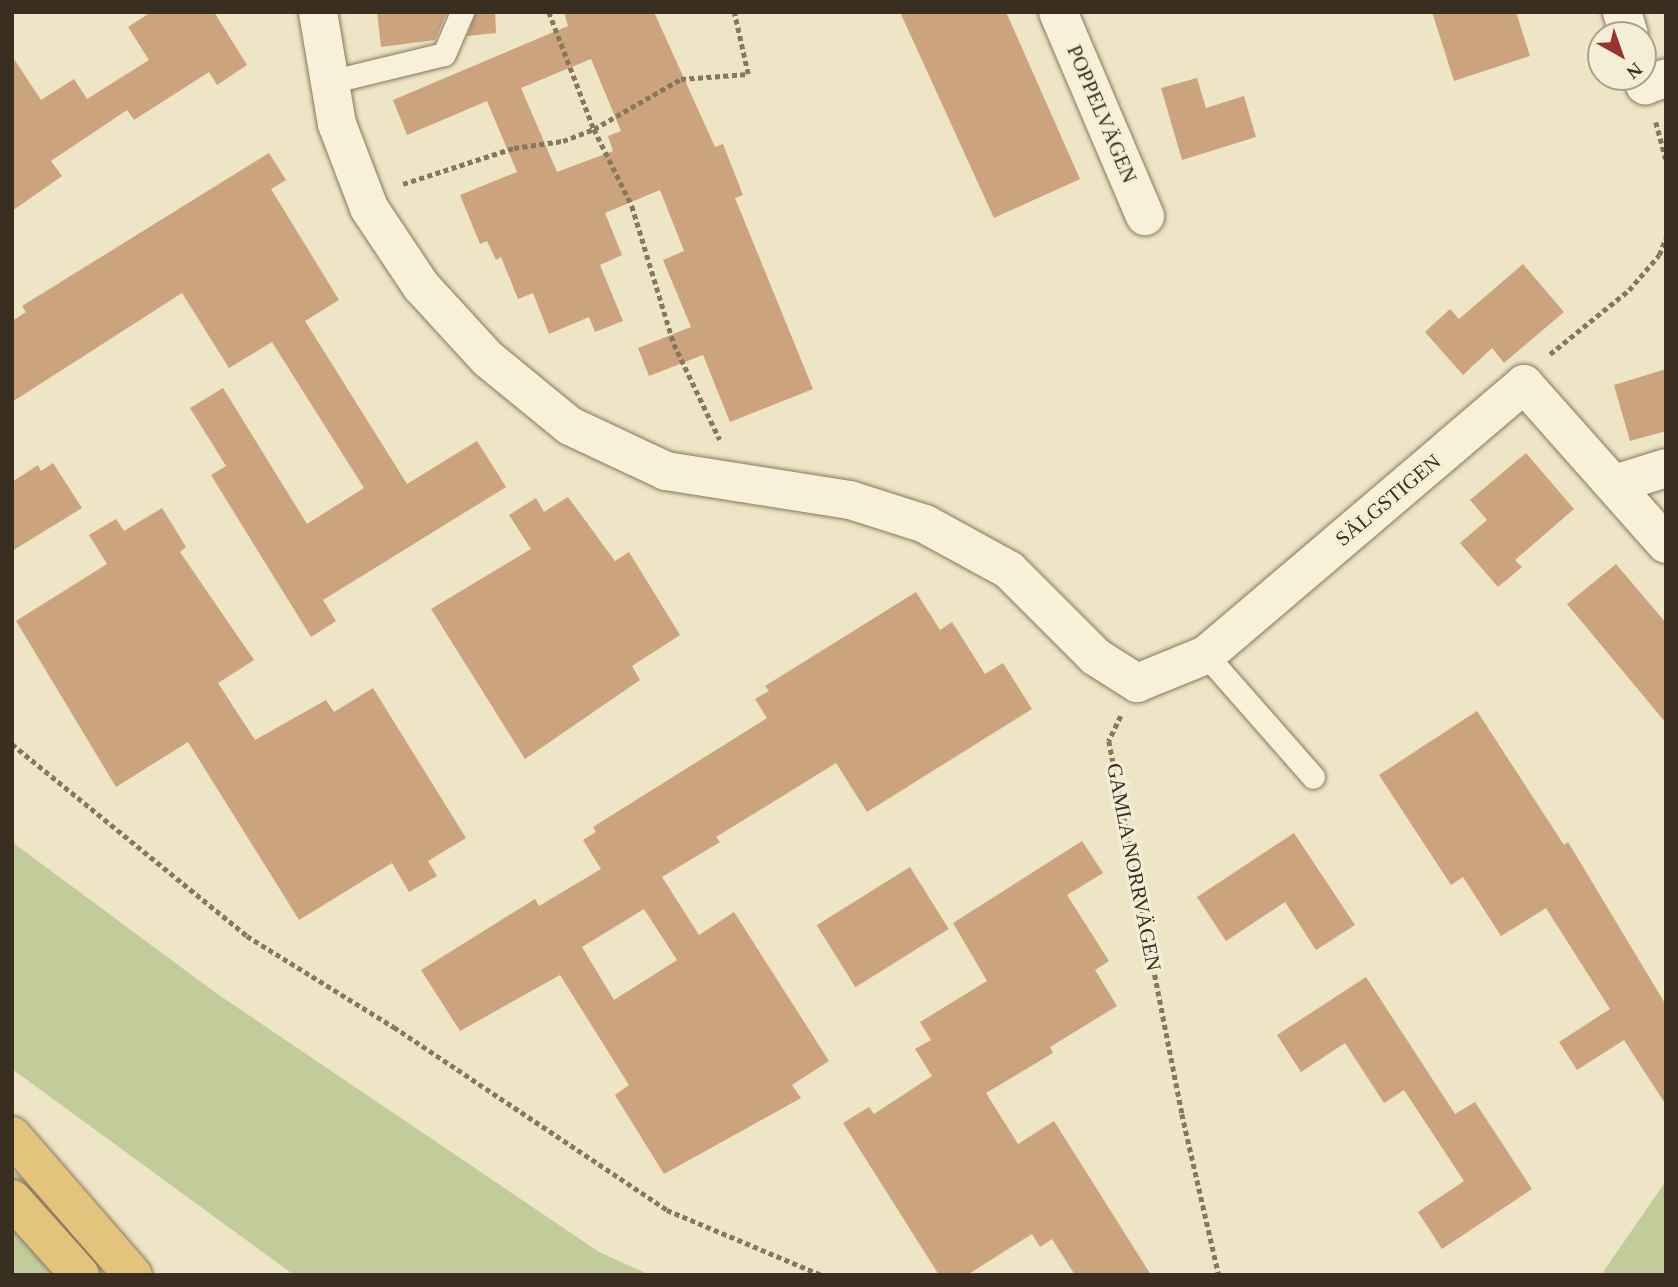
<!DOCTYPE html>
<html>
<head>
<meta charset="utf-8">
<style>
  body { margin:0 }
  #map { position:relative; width:1678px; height:1287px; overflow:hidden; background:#eee5c6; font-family:Georgia,serif }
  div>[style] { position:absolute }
  .green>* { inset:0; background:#c2cc9a }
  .building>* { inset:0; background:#cba37d; transform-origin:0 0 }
  .path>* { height:4.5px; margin-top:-2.25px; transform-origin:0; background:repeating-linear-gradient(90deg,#89775c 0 5px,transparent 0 8.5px) }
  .roads { filter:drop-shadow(0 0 2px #89775c) drop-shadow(0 0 2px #89775c) }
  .service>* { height:23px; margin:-11.5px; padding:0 11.5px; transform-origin:11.5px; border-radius:11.5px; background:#f8f1d9 }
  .minor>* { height:38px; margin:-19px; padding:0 19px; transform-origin:19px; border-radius:19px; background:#f8f1d9 }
  .trunk>* { height:38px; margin:-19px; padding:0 19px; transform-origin:19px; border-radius:19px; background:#e4c47c }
  span { translate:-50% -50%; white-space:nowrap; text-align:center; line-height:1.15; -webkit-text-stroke:6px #f5eed6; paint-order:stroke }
  .street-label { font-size:21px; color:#392e1f }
  .frame { position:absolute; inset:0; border:14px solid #392e1f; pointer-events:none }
  .north { position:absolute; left:1587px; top:21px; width:70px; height:70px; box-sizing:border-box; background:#f5eed6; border:2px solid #aaa18d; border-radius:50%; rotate:140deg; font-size:19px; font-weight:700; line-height:28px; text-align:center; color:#392e1f }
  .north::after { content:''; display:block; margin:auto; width:24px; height:32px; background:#97342d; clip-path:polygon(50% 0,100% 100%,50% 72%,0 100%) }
</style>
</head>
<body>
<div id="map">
  <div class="green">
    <div style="clip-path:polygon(12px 842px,216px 993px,599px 1252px,650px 1275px,294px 1275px,12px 1069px)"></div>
    <div style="clip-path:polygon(12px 1171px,156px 1275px,12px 1275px)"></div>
    <div style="clip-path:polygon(1666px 1181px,1666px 1275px,1601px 1275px)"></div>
  </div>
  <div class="building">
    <div style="clip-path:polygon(151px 12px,214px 12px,247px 65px,217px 85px,209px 72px,134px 120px,127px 110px,51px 161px,62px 176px,12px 211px,12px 56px,41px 100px,74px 79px,87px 99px,149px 60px,128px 27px)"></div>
    <div style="clip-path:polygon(377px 12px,447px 12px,435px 40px,381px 47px)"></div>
    <div style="clip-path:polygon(476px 12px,495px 12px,496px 33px,467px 36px)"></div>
    <div style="clip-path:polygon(evenodd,564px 12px,654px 12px,715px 147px,723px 144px,743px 195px,735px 198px,813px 389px,730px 422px,703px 355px,649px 376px,638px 348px,691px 327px,663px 260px,684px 251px,660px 190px,605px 213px,622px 255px,600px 265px,623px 321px,595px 332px,589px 317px,549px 334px,533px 293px,518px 299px,501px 257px,496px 260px,487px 241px,480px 244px,460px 195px,517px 172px,487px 101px,407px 135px,393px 100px,568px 26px,564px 12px,591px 59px,621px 131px,608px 136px,613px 151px,557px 172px,521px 88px,591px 59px)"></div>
    <div style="clip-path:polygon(900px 12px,1006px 12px,1080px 179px,994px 218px)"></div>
    <div style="clip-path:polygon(1432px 12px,1516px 12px,1530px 56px,1454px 81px)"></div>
    <div style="clip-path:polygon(1197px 78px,1206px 108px,1244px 96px,1256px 137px,1182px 160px,1161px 88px)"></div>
    <div style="clip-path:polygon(269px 153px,286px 180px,271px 189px,339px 300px,305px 321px,407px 484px,477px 441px,506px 487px,323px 600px,336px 621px,311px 637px,211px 475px,226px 466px,190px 408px,223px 388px,307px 524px,364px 488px,272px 342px,229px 368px,182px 293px,12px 402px,12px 321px,26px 312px,22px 306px)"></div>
    <div style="clip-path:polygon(1523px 264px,1564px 312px,1504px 363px,1492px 348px,1463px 375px,1425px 332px,1450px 309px,1459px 319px)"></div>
    <div style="clip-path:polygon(1666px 369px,1666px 431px,1630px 441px,1614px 385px)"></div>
    <div style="clip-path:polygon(1526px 453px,1574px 509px,1515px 560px,1522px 567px,1498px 587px,1460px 543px,1487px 520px,1470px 500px)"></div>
    <div style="clip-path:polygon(53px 463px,82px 508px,12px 551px,12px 482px,38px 465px,41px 471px)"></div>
    <div style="clip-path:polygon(568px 497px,615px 561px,629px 552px,680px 635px,632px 666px,640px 680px,525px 759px,431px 609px,531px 549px,509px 515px,536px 498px,544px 512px)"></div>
    <div style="clip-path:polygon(162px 508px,186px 547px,180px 552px,254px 660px,218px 683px,255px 740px,326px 700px,334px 712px,373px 688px,466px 838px,428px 861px,437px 876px,409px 892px,392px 863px,299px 920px,188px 742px,116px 787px,16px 621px,107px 564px,89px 535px,116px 519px,124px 531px)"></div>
    <div style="clip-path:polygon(1616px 564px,1666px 623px,1666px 723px,1567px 604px)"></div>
    <div style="clip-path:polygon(evenodd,916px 592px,940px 630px,952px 622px,985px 674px,1003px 663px,1032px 709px,867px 812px,836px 763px,716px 837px,720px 842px,662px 877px,699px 935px,734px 912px,829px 1061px,792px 1085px,801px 1098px,664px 1174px,615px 1095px,629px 1085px,560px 975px,460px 1031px,421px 970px,535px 899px,539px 906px,601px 869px,583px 840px,596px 832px,593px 827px,767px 718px,755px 699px,769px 691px,765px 686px,916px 592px,644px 909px,677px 960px,614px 1000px,582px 947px,644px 909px)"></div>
    <div style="clip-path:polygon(1477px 711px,1564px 845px,1568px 842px,1666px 1005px,1666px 1105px,1624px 1040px,1577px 1070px,1559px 1042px,1610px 1009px,1546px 908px,1501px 936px,1463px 877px,1451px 885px,1379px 775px)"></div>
    <div style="clip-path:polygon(1294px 833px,1355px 925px,1316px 950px,1285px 902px,1226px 941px,1197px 897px)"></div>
    <div style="clip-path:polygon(1082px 841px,1103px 873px,1067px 895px,1109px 961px,1095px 970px,1117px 1006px,1050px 1047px,1053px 1053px,986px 1093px,1018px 1144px,1054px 1121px,1151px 1275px,1075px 1275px,1052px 1239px,1040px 1247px,1032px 1234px,967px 1275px,939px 1275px,843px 1123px,869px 1107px,874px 1114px,932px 1076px,915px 1049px,931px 1040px,920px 1022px,987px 981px,953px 923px)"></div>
    <div style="left:910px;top:867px;width:73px;height:110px;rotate:58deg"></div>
    <div style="clip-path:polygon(1366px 977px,1455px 1114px,1475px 1102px,1532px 1189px,1442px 1249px,1418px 1212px,1464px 1181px,1404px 1090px,1384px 1103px,1345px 1043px,1301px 1072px,1277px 1035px)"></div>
  </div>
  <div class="path">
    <div style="left:549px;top:12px;width:125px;rotate:69deg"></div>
    <div style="left:594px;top:129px;width:86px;rotate:63.7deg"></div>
    <div style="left:632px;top:206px;width:144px;rotate:73.1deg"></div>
    <div style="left:674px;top:344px;width:106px;rotate:64.4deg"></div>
    <div style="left:1656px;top:122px;width:38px;rotate:75deg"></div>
    <div style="left:403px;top:184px;width:117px;rotate:-18deg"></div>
    <div style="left:514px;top:148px;width:49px;rotate:-8.1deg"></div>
    <div style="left:563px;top:141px;width:33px;rotate:-21deg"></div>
    <div style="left:594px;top:129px;width:100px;rotate:-29.9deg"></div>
    <div style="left:681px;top:79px;width:67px;rotate:-4.3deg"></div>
    <div style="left:748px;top:74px;width:64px;rotate:-102.7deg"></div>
    <div style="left:1550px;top:354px;width:102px;rotate:-39deg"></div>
    <div style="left:1629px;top:290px;width:46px;rotate:-49.4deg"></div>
    <div style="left:1659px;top:255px;width:18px;rotate:-68deg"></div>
    <div style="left:1121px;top:716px;width:28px;rotate:116deg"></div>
    <div style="left:1109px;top:741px;width:380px;rotate:78.9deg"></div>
    <div style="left:1182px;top:1114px;width:165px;rotate:77.1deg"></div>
    <div style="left:12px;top:744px;width:303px;rotate:39.2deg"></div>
    <div style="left:247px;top:936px;width:173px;rotate:31.8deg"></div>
    <div style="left:394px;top:1027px;width:329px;rotate:33.8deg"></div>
    <div style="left:667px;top:1210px;width:168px;rotate:22.8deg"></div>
  </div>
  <div class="roads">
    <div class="service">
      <div style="left:329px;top:82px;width:118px;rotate:-13.7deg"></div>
      <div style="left:444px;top:54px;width:46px;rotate:-66.8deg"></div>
      <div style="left:1206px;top:655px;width:162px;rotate:48.7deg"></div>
    </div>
    <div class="minor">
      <div style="left:318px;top:12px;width:114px;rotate:80.4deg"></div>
      <div style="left:337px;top:124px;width:90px;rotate:69.1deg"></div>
      <div style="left:369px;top:208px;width:94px;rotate:56.3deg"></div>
      <div style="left:421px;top:286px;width:99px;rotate:47.5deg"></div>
      <div style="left:488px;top:359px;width:106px;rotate:39.3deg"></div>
      <div style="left:570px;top:426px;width:106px;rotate:25.1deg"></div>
      <div style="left:666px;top:471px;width:186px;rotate:9deg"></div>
      <div style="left:850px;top:500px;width:79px;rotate:17.7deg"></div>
      <div style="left:925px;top:524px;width:96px;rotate:28.7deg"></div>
      <div style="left:1009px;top:570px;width:123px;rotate:45deg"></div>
      <div style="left:1096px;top:657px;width:49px;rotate:32.4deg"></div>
      <div style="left:1137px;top:683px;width:74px;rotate:-22.1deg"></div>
      <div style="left:1206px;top:655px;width:418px;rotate:-40.4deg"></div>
      <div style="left:1524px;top:384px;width:214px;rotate:48.4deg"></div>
      <div style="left:1058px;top:12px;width:222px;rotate:66.9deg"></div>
      <div style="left:1622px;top:12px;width:24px;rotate:73deg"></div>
      <div style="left:1642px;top:77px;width:9px;rotate:69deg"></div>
      <div style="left:1645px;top:85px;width:22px;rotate:-18deg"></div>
      <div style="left:1615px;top:484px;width:53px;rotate:-17.4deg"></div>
    </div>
    <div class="trunk">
      <div style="left:12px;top:1136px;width:184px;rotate:49deg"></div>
      <div style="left:12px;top:1199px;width:102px;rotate:48.2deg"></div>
    </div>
  </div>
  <div class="street-label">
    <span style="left:1102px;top:114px;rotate:67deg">POPPELVÄGEN</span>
    <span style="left:1388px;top:500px;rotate:-40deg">SÄLGSTIGEN</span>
    <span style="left:1134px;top:867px;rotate:79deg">GAMLA NORRVÄGEN</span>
  </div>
  <div class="frame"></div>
  <div class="north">N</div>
</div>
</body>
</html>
